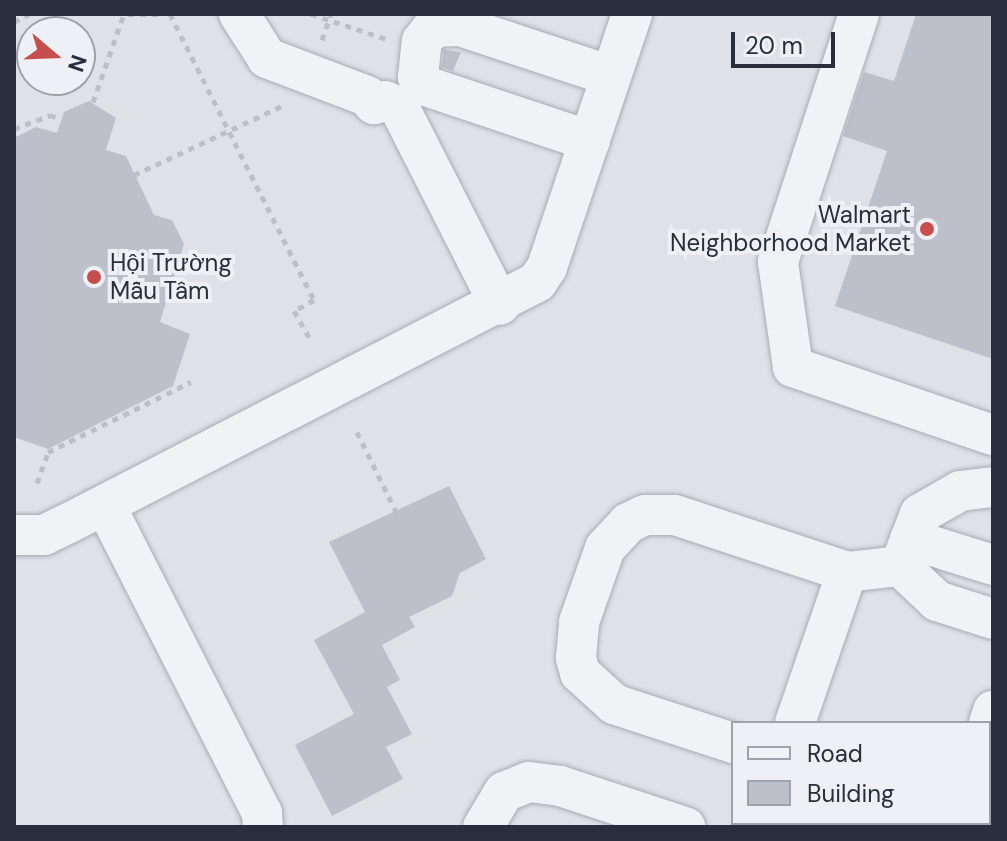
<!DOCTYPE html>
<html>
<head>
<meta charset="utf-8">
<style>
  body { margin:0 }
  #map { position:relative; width:1007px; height:841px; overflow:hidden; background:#dfe1e7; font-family:"DM Sans",sans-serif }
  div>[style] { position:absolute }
  .building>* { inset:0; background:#bdbfca }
  .path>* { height:5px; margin-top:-2.5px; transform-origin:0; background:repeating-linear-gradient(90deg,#bdbfc6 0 6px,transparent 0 12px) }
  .roads { filter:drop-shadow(0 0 2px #a8abb4) drop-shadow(0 0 2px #a8abb4) }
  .minor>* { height:40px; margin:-20px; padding:0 20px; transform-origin:20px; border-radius:20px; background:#f1f2f6 }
  .dots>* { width:22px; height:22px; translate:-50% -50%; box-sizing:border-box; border:4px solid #eef0f5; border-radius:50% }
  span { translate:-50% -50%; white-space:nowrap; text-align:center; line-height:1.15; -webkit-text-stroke:8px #eef0f5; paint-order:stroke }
  .poi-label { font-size:24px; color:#292d3d }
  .right { translate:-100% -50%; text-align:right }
  .left { translate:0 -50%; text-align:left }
  .frame { position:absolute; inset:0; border:16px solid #292d3d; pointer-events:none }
  .legend { position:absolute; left:731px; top:721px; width:260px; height:104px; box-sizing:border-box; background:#eef0f5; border:2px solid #9fa2ab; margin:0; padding:10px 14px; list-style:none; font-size:24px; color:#292d3d }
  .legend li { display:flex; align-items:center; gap:16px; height:40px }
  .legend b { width:40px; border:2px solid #9fa2ab }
  .north { position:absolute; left:16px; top:16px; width:80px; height:80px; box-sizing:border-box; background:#eef0f5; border:2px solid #9fa2ab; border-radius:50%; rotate:109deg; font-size:22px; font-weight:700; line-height:32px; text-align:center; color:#292d3d }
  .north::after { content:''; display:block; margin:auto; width:28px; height:36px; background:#c44f4c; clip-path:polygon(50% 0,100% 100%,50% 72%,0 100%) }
  .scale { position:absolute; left:731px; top:32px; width:104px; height:36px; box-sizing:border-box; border:4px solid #292d3d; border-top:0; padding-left:10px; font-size:24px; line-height:28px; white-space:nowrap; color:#292d3d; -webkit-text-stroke:6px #eef0f5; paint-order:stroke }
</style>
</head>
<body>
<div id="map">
  <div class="building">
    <div style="clip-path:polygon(916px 14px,993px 14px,993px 359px,835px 306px,887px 151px,843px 136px,864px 72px,894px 81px)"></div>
    <div style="clip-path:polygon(444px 50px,461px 52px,453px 71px,442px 67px)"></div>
    <div style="clip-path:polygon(89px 101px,116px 118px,106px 150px,126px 156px,154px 215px,172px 220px,184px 244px,160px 322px,190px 334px,173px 386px,48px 449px,14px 437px,14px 138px,36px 127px,57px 133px,64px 112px)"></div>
    <div style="clip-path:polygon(449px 486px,486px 559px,460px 573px,452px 596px,409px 617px,415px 627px,382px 645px,400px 680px,387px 687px,412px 734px,386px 747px,403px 779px,332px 816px,295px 745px,354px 714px,314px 640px,365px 612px,329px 542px)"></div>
  </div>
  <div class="path">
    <div style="left:128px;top:14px;width:30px"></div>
    <div style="left:170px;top:14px;width:320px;rotate:63.3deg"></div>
    <div style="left:314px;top:300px;width:23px;rotate:151deg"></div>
    <div style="left:294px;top:311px;width:32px;rotate:60deg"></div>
    <div style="left:311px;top:14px;width:79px;rotate:18.4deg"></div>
    <div style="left:14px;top:22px;width:17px;rotate:-28deg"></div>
    <div style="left:322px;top:40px;width:28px;rotate:-71deg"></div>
    <div style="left:93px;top:102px;width:93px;rotate:-70.6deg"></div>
    <div style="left:14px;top:129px;width:39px;rotate:-21deg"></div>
    <div style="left:50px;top:115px;width:12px;rotate:20deg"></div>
    <div style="left:14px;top:136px;width:2px;rotate:63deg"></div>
    <div style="left:134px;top:175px;width:166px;rotate:-25deg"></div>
    <div style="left:357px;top:432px;width:105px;rotate:63.9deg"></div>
    <div style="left:37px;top:483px;width:33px;rotate:-70deg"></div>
    <div style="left:48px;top:452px;width:159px;rotate:-26.1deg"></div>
  </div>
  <div class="roads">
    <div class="minor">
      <div style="left:239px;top:14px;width:52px;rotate:57.5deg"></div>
      <div style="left:267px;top:58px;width:107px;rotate:20.8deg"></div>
      <div style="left:367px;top:96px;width:11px;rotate:49deg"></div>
      <div style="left:374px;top:104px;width:11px;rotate:-15deg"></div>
      <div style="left:385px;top:101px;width:15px;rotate:23deg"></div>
      <div style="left:399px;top:107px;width:222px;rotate:63deg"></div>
      <div style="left:859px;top:14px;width:261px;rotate:108.1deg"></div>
      <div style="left:778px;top:262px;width:106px;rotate:81.9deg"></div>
      <div style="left:793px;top:367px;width:211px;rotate:18.8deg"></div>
      <div style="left:590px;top:141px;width:173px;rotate:-161.5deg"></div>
      <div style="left:426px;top:86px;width:12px;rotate:-132deg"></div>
      <div style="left:418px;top:77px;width:36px;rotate:-84deg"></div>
      <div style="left:422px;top:41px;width:18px;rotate:-52deg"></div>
      <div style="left:433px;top:27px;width:27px;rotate:-2deg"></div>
      <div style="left:460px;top:26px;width:159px;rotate:18.3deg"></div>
      <div style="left:105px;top:505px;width:346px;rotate:63deg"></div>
      <div style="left:262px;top:813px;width:14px;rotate:86deg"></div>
      <div style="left:14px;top:535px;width:30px"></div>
      <div style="left:44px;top:535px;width:25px;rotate:-26deg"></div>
      <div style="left:67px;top:524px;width:529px;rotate:-27.24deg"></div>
      <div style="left:537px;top:282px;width:18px;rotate:-56deg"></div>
      <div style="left:547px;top:267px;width:267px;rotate:-71.4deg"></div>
      <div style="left:910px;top:539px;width:87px;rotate:17.4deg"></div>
      <div style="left:900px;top:566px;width:56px;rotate:-69deg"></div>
      <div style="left:920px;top:514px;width:46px;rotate:-29.9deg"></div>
      <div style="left:960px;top:491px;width:33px;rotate:-7deg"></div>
      <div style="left:795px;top:723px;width:160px;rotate:-71deg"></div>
      <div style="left:989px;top:723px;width:13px;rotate:-72deg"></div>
      <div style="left:733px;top:743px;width:125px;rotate:-161.9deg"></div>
      <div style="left:614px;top:704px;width:46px;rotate:-137.6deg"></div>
      <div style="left:580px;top:673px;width:16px;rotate:-105deg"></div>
      <div style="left:576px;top:658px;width:36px;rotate:-85deg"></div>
      <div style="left:579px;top:622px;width:78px;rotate:-70.6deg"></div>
      <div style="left:605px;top:548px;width:34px;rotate:-47deg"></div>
      <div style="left:628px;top:523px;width:19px;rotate:-25deg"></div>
      <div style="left:645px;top:515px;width:30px"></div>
      <div style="left:675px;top:515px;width:181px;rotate:18.3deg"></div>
      <div style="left:847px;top:572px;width:53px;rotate:-6.5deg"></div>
      <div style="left:900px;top:566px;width:51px;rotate:43.4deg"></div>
      <div style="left:937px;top:601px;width:59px;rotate:17.8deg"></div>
      <div style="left:973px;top:823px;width:13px;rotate:18deg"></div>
      <div style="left:483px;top:827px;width:41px;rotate:-59deg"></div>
      <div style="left:504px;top:792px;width:27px;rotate:-22deg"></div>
      <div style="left:529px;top:782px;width:31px;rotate:7deg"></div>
      <div style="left:560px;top:786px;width:132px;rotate:18.2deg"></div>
    </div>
  </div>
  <div class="dots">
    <div style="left:927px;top:229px;background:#c44f4c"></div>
    <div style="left:94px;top:277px;background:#c44f4c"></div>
  </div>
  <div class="poi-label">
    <span class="right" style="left:911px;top:229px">Walmart<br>Neighborhood Market</span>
    <span class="left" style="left:110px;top:277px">Hội Trường<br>Mẫu Tâm</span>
  </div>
  <div class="frame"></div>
  <ul class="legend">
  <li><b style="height:10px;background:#f1f2f6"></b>Road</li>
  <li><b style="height:22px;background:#bdbfca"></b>Building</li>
  </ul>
  <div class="north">N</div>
  <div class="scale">20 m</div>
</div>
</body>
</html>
